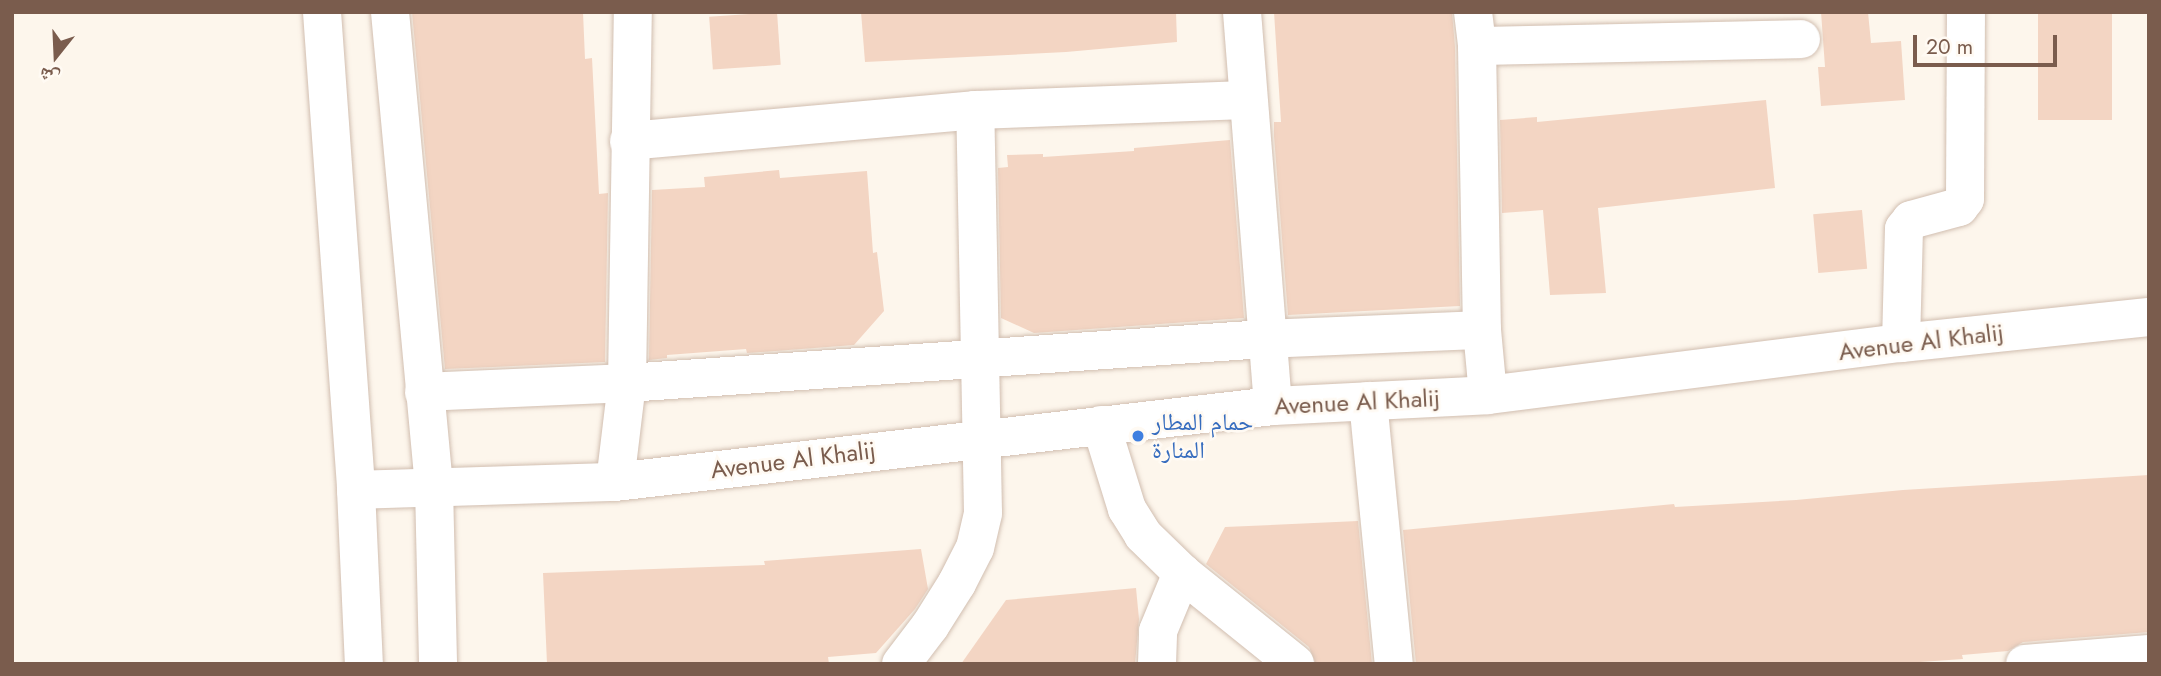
<!DOCTYPE html>
<html>
<head>
<meta charset="utf-8">
<style>
  body { margin:0 }
  #map { position:relative; width:2161px; height:676px; overflow:hidden; background:#fdf6ec; font-family:Jost,"Noto Naskh Arabic",sans-serif }
  div>[style] { position:absolute }
  .building>* { inset:0; background:#f3d5c3; transform-origin:0 0 }
  .roads { filter:drop-shadow(0 0 2px #d1beb0) drop-shadow(0 0 2px #d1beb0) }
  .minor>* { height:38px; margin:-19px; padding:0 19px; transform-origin:19px; border-radius:19px; background:#fff }
  .dots>* { width:19px; height:19px; translate:-50% -50%; box-sizing:border-box; border:4px solid #fffaf3; border-radius:50% }
  span { translate:-50% -50%; white-space:nowrap; text-align:center; line-height:1.15; -webkit-text-stroke:5px #fffaf3; paint-order:stroke }
  .street-label { font-size:24px; color:#7a5c4d }
  .shop-label { font-size:24px; color:#366cbe }
  .left { translate:0 -50%; text-align:left }
  .frame { position:absolute; inset:0; border:14px solid #7a5c4d; pointer-events:none }
  .north { position:absolute; left:21px; top:21px; width:70px; height:70px; -webkit-text-stroke:5px #fffaf3; paint-order:stroke; rotate:198deg; font-size:19px; font-weight:700; line-height:28px; text-align:center; color:#7a5c4d }
  .north::after { content:''; display:block; margin:auto; width:24px; height:32px; background:#7a5c4d; clip-path:polygon(50% 0,100% 100%,50% 72%,0 100%) }
  .scale { position:absolute; left:1913px; top:35px; width:144px; height:32px; box-sizing:border-box; border:4px solid #7a5c4d; border-top:0; padding-left:9px; font-size:21px; line-height:24px; white-space:nowrap; color:#7a5c4d; -webkit-text-stroke:5px #fffaf3; paint-order:stroke }
</style>
</head>
<body>
<div id="map">
  <div class="building">
    <div style="clip-path:polygon(412px 12px,583px 12px,585px 59px,592px 58px,599px 194px,608px 193px,605px 362px,445px 369px)"></div>
    <div style="left:777px;top:12px;width:53px;height:68px;rotate:86deg"></div>
    <div style="clip-path:polygon(861px 12px,1176px 12px,1177px 42px,1066px 52px,865px 62px)"></div>
    <div style="clip-path:polygon(1274px 12px,1452px 12px,1455px 47px,1460px 306px,1288px 315px,1274px 136px,1274px 122px,1281px 122px)"></div>
    <div style="clip-path:polygon(1821px 12px,1868px 12px,1871px 43px,1901px 41px,1905px 100px,1821px 106px,1818px 67px,1825px 67px)"></div>
    <div style="left:2038px;top:12px;width:74px;height:108px"></div>
    <div style="clip-path:polygon(1766px 100px,1775px 188px,1598px 208px,1606px 293px,1550px 295px,1543px 210px,1502px 213px,1500px 120px,1537px 117px,1537px 122px)"></div>
    <div style="clip-path:polygon(1230px 140px,1244px 318px,1034px 333px,1001px 318px,998px 168px,1008px 167px,1007px 155px,1043px 154px,1043px 157px,1134px 151px,1134px 148px)"></div>
    <div style="clip-path:polygon(779px 170px,780px 178px,867px 171px,873px 253px,877px 252px,884px 311px,854px 345px,747px 353px,746px 349px,667px 355px,667px 358px,649px 360px,652px 190px,705px 187px,704px 177px)"></div>
    <div style="left:1862px;top:210px;width:59px;height:49px;rotate:85deg"></div>
    <div style="clip-path:polygon(2149px 475px,2149px 632px,2023px 642px,2008px 651px,1962px 655px,1963px 659px,1892px 664px,1416px 664px,1403px 530px,1674px 504px,1675px 507px,1796px 500px,1903px 490px)"></div>
    <div style="clip-path:polygon(1358px 521px,1372px 664px,1316px 664px,1309px 647px,1206px 564px,1225px 527px)"></div>
    <div style="clip-path:polygon(921px 549px,928px 589px,915px 609px,876px 653px,828px 657px,829px 664px,547px 664px,543px 573px,765px 565px,764px 561px)"></div>
    <div style="clip-path:polygon(1136px 588px,1139px 619px,1135px 664px,961px 664px,1006px 600px)"></div>
  </div>
  <div class="roads">
    <div class="minor">
      <div style="left:322px;top:12px;width:479px;rotate:85.9deg"></div>
      <div style="left:356px;top:490px;width:174px;rotate:87.4deg"></div>
      <div style="left:390px;top:12px;width:476px;rotate:84.7deg"></div>
      <div style="left:434px;top:486px;width:178px;rotate:88.7deg"></div>
      <div style="left:1242px;top:12px;width:395px;rotate:85.5deg"></div>
      <div style="left:1473px;top:12px;width:34px;rotate:83deg"></div>
      <div style="left:1477px;top:46px;width:284px;rotate:89deg"></div>
      <div style="left:1482px;top:330px;width:65px;rotate:84.7deg"></div>
      <div style="left:1477px;top:46px;width:324px;rotate:-1.2deg"></div>
      <div style="left:629px;top:141px;width:347px;rotate:-5.1deg"></div>
      <div style="left:975px;top:110px;width:272px;rotate:-2.1deg"></div>
      <div style="left:1901px;top:343px;width:114px;rotate:-88.5deg"></div>
      <div style="left:1904px;top:229px;width:11px;rotate:-52deg"></div>
      <div style="left:1911px;top:220px;width:50px;rotate:-15.2deg"></div>
      <div style="left:1959px;top:207px;width:10px;rotate:-53deg"></div>
      <div style="left:1965px;top:199px;width:187px;rotate:-89.7deg"></div>
      <div style="left:424px;top:392px;width:203px;rotate:-2.5deg"></div>
      <div style="left:627px;top:383px;width:640px;rotate:-3.95deg"></div>
      <div style="left:1265px;top:339px;width:217px;rotate:-2.4deg"></div>
      <div style="left:1368px;top:401px;width:264px;rotate:84.4deg"></div>
      <div style="left:1101px;top:425px;width:88px;rotate:72.8deg"></div>
      <div style="left:1127px;top:509px;width:31px;rotate:58deg"></div>
      <div style="left:1143px;top:535px;width:54px;rotate:44.3deg"></div>
      <div style="left:1182px;top:573px;width:145px;rotate:38.8deg"></div>
      <div style="left:615px;top:482px;width:100px;rotate:-83.1deg"></div>
      <div style="left:627px;top:383px;width:371px;rotate:-89.1deg"></div>
      <div style="left:356px;top:490px;width:259px;rotate:-1.8deg"></div>
      <div style="left:615px;top:482px;width:662px;rotate:-6.59deg"></div>
      <div style="left:1273px;top:406px;width:215px;rotate:-2.9deg"></div>
      <div style="left:1488px;top:395px;width:416px;rotate:-7.2deg"></div>
      <div style="left:1901px;top:343px;width:249px;rotate:-6deg"></div>
      <div style="left:901px;top:664px;width:48px;rotate:-52.7deg"></div>
      <div style="left:930px;top:626px;width:51px;rotate:-57.9deg"></div>
      <div style="left:957px;top:583px;width:39px;rotate:-63deg"></div>
      <div style="left:975px;top:548px;width:36px;rotate:-77deg"></div>
      <div style="left:983px;top:513px;width:403px;rotate:-91.1deg"></div>
      <div style="left:1157px;top:664px;width:33px;rotate:-88deg"></div>
      <div style="left:1158px;top:631px;width:63px;rotate:-67.5deg"></div>
      <div style="left:2025px;top:664px;width:124px;rotate:-4.6deg"></div>
    </div>
  </div>
  <div class="dots">
    <div style="left:1138px;top:436px;background:#3f7fe0"></div>
  </div>
  <div class="street-label">
    <span style="left:1921px;top:342px;rotate:-7deg">Avenue Al Khalij</span>
    <span style="left:1357px;top:402px;rotate:-3deg">Avenue Al Khalij</span>
    <span style="left:793px;top:460px;rotate:-7deg">Avenue Al Khalij</span>
  </div>
  <div class="shop-label">
    <span class="left" style="left:1152px;top:436px">حمام المطار<br>المنارة</span>
  </div>
  <div class="frame"></div>
  <div class="north">ش</div>
  <div class="scale">20 m</div>
</div>
</body>
</html>
